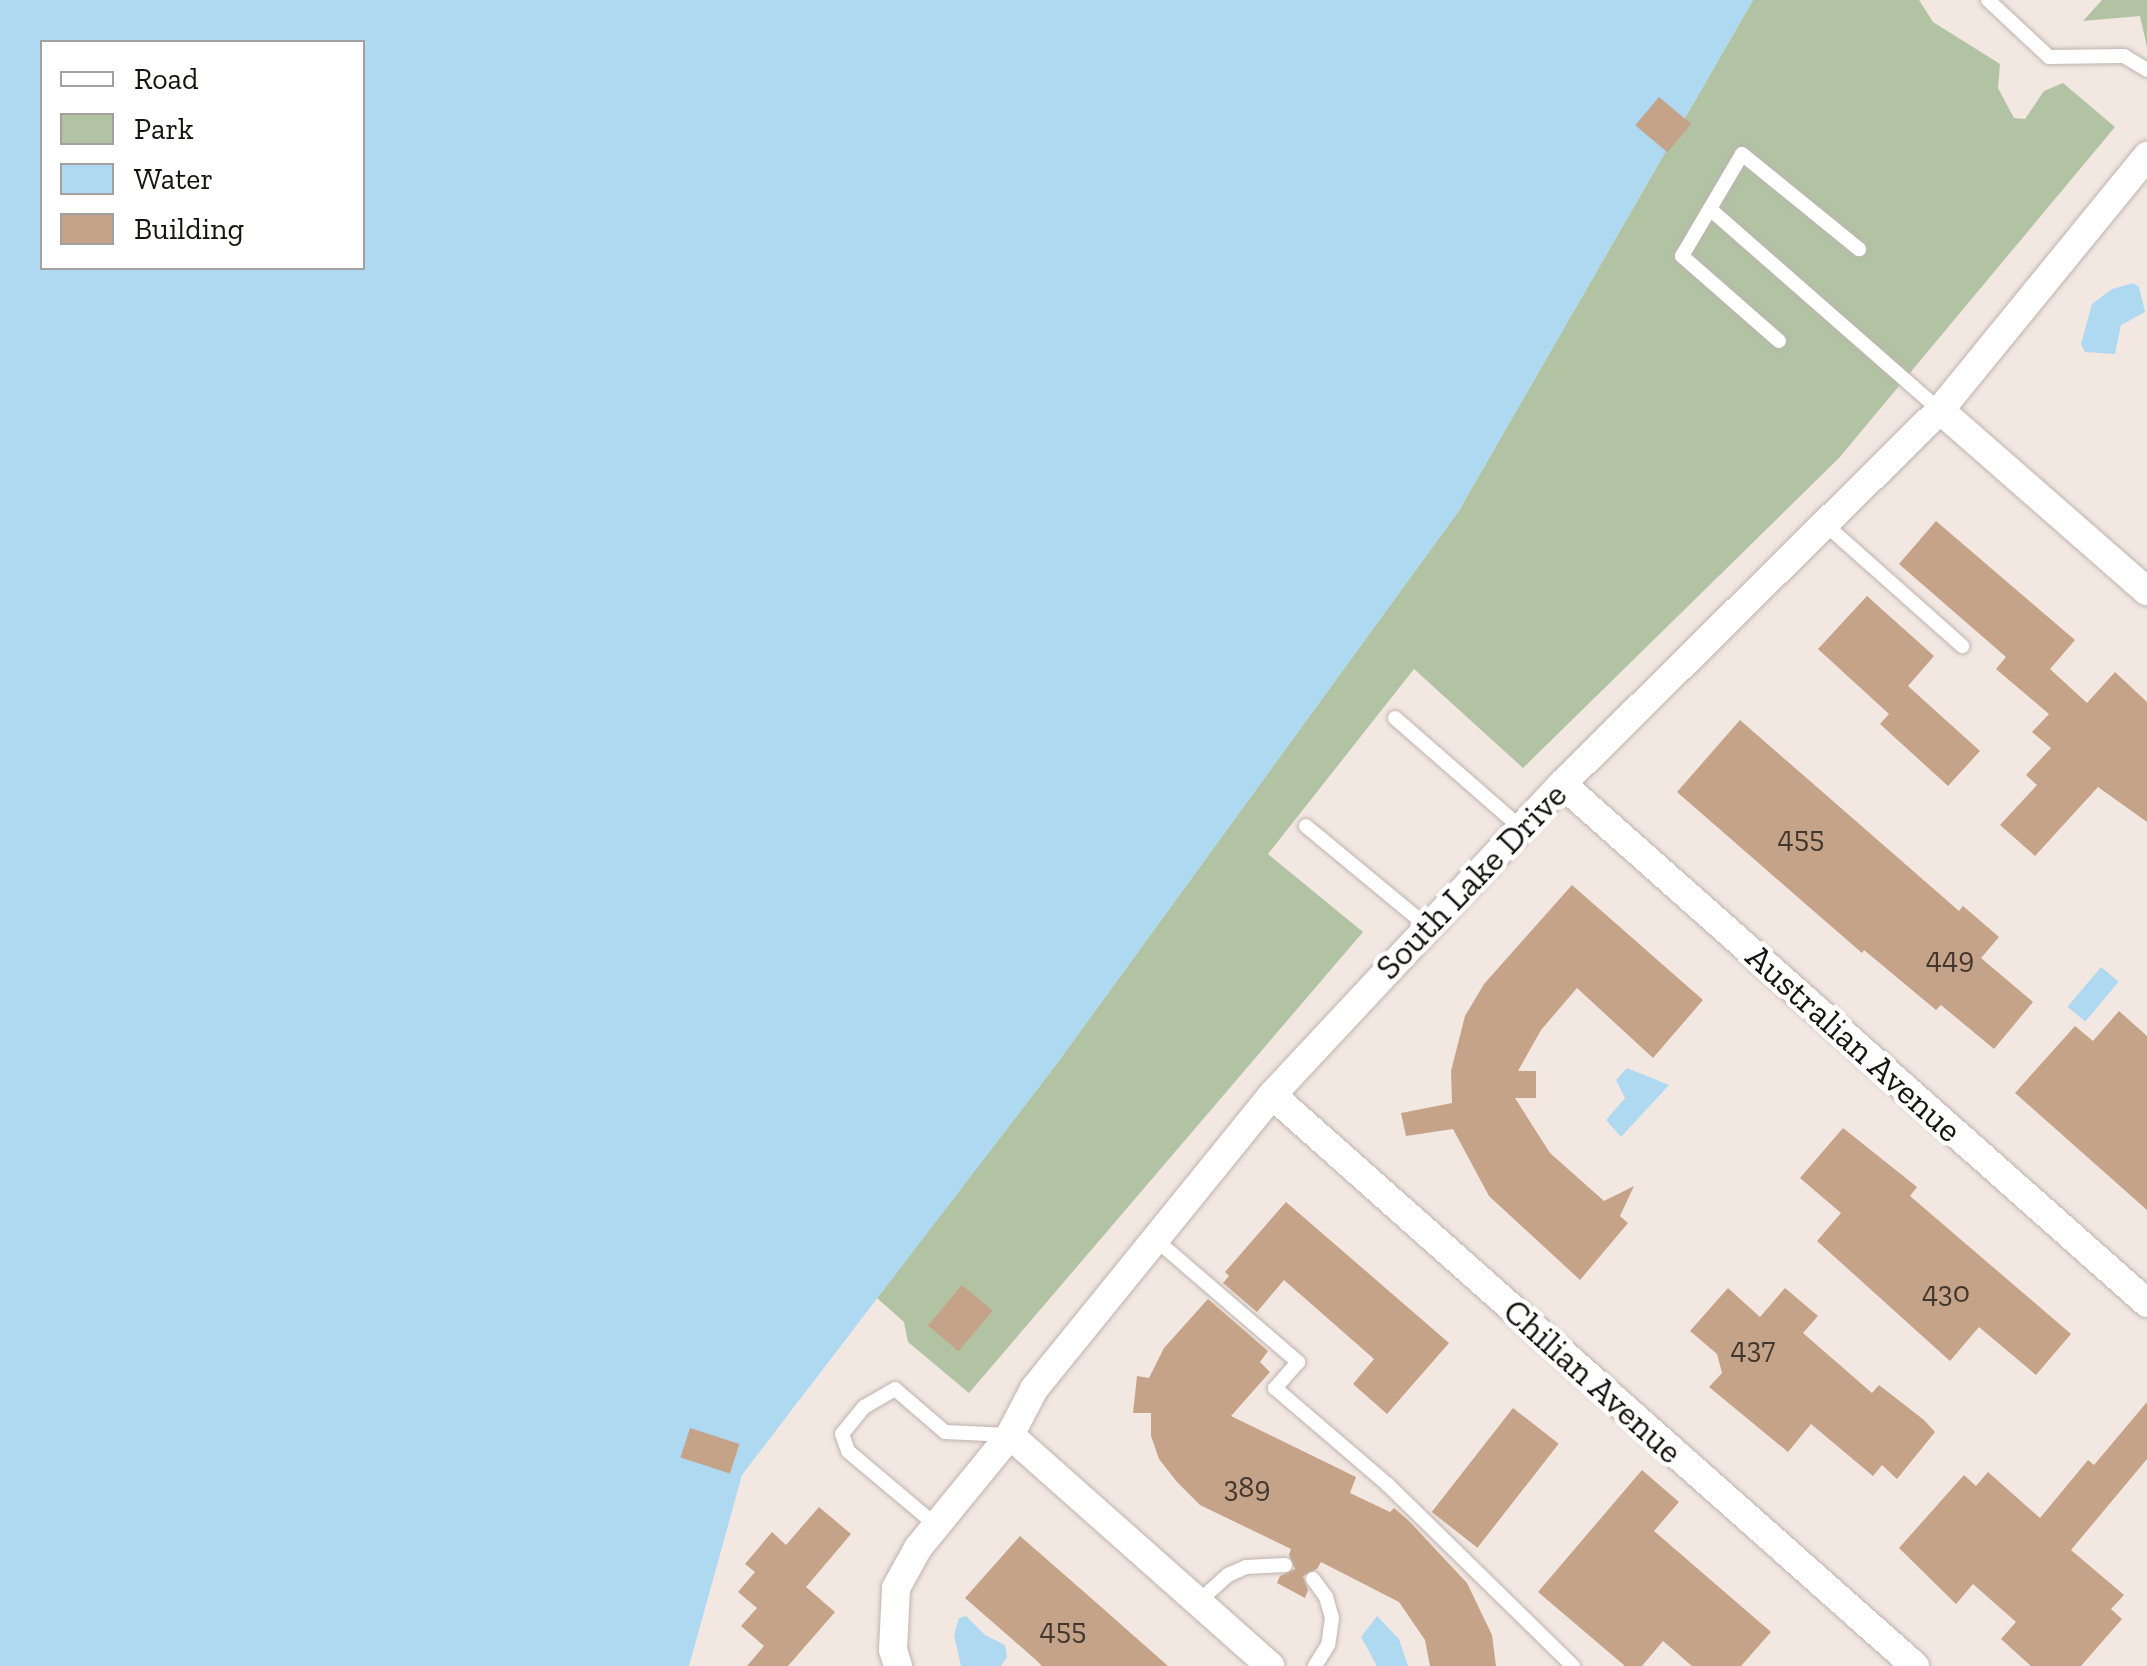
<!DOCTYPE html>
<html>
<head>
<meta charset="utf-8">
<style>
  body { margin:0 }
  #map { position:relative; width:2147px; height:1666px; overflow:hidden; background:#f3e7e2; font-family:"Zilla Slab",serif }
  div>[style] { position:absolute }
  .green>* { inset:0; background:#b1c3a3 }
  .water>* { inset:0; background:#afd9f0; transform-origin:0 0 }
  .building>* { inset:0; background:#c5a388; transform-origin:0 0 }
  .roads { filter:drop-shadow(0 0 2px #bfb3ae) drop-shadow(0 0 2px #bfb3ae) }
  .lane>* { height:14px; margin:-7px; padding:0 7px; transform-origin:7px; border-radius:7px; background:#fff }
  .street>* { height:28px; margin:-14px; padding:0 14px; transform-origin:14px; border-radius:14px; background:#fff }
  span { translate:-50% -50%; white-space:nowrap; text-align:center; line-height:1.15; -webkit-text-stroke:9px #fff; paint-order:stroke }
  .number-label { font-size:30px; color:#42372f }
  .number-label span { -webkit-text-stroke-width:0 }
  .street-label { font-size:35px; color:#171311 }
  .legend { position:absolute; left:40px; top:40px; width:325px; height:230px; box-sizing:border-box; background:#fff; border:2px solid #a2a1a0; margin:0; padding:12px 18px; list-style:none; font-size:30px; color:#171311 }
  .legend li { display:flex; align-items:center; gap:20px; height:50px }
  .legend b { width:50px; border:2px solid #a2a1a0 }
</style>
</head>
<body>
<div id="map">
  <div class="green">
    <div style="clip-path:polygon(1753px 0,1919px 0,1933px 22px,2000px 64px,1998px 88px,2014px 118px,2025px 119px,2044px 91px,2063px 83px,2115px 127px,1839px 458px,1523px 768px,1414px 669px,1268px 854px,1363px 932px,969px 1393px,908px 1342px,904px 1322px,877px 1298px,1055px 1066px,1458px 512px)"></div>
    <div style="clip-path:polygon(2102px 0,2147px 0,2147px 47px,2140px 16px,2083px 21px)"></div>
  </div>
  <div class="water">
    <div style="clip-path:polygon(evenodd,0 0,1753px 0,1458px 512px,1055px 1066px,742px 1475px,689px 1666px,0 1666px,0 0,42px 42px,362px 42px,362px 268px,42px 268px,42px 42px)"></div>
    <div style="clip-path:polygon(2133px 283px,2139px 287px,2145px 312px,2121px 325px,2115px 354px,2085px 352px,2081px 344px,2092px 304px,2112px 289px)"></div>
    <div style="left:2101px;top:967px;width:23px;height:52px;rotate:40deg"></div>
    <div style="clip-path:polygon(1627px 1068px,1669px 1085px,1621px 1137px,1606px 1120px,1625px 1098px,1616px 1080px)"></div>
    <div style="clip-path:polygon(966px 1616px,985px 1635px,1005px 1645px,1007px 1657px,1001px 1666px,961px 1666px,954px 1635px,959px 1618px)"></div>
    <div style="clip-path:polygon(1377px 1616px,1399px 1639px,1408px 1666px,1377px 1666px,1361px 1637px)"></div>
  </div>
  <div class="building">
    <div style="left:1659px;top:97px;width:42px;height:37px;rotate:40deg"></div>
    <div style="clip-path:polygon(1936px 521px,2075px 640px,2050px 669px,2087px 703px,2115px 672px,2147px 702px,2147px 822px,2098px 787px,2035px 856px,2000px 825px,2037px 785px,2026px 775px,2051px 748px,2032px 732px,2049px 714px,1996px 669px,2006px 657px,1899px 564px)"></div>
    <div style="clip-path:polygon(1867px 596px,1934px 656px,1908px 686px,1980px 751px,1948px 786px,1880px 724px,1889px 714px,1818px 649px)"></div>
    <div style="clip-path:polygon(1740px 720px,1959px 911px,1963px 906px,1999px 937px,1981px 958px,2033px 1002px,1994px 1049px,1941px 1005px,1936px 1010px,1864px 950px,1862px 953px,1677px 792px)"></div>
    <div style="clip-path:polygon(1572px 885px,1703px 1000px,1653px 1058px,1577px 988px,1541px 1030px,1518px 1071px,1536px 1071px,1536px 1098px,1515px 1098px,1550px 1153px,1604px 1201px,1634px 1186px,1620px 1216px,1628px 1223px,1580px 1280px,1489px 1196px,1453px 1129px,1406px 1136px,1401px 1113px,1452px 1103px,1451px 1071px,1465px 1016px,1484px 984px)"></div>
    <div style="clip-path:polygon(2119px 1011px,2147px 1036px,2147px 1210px,2015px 1093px,2075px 1026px,2093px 1041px)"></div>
    <div style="clip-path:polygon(1843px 1128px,1917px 1187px,1910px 1196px,2071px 1334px,2036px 1375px,1979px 1327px,1950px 1361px,1817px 1241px,1841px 1213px,1800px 1178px)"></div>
    <div style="clip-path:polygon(1286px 1202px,1449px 1343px,1387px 1414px,1353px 1384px,1374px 1359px,1284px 1280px,1257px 1312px,1223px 1283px,1229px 1276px,1225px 1272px)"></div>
    <div style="left:962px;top:1285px;width:40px;height:53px;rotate:40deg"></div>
    <div style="clip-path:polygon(1728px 1288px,1760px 1317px,1785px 1288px,1818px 1316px,1803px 1333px,1872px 1393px,1879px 1385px,1924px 1420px,1935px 1432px,1897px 1479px,1882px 1465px,1873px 1476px,1811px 1424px,1788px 1452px,1709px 1387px,1722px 1373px,1717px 1354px,1690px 1331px)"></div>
    <div style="clip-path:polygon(1208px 1299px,1268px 1351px,1260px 1362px,1270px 1372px,1231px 1416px,1356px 1477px,1350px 1493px,1390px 1512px,1394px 1508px,1409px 1521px,1467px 1583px,1492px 1635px,1496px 1666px,1430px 1666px,1425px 1640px,1399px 1602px,1321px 1562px,1317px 1569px,1303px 1576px,1308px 1590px,1305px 1598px,1277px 1583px,1280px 1576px,1295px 1569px,1289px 1555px,1291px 1549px,1200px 1505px,1177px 1482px,1159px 1459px,1151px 1436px,1151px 1413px,1133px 1413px,1137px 1376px,1149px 1378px,1164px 1348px)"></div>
    <div style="clip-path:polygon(2147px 1402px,2147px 1459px,2071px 1550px,2124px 1595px,2111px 1609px,2122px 1619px,2081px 1666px,2031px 1666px,2001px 1639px,2016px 1622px,1973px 1584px,1956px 1604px,1899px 1548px,1964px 1475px,1976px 1486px,1988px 1472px,2040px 1518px,2088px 1460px,2094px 1465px)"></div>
    <div style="left:1513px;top:1408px;width:58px;height:132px;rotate:38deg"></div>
    <div style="left:690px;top:1428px;width:52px;height:31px;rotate:18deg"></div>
    <div style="clip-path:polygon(1642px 1470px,1679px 1502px,1654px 1531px,1771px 1632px,1741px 1666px,1692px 1666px,1663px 1641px,1642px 1666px,1625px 1666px,1538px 1592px)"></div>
    <div style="clip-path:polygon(819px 1507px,851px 1534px,806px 1587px,835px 1612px,788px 1666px,747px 1666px,764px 1646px,741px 1626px,757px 1608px,738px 1592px,755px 1572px,745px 1564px,772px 1532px,786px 1545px)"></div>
    <div style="clip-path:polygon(1020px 1536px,1091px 1598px,1168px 1666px,1042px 1666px,1036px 1660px,965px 1598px)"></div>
  </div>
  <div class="roads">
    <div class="lane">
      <div style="left:1988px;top:0;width:83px;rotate:43.1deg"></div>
      <div style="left:2049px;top:57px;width:75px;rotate:-0.8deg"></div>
      <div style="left:2124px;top:56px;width:27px;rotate:31deg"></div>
      <div style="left:1710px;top:209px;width:305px;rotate:41.2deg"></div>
      <div style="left:1779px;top:341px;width:129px;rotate:-138.8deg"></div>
      <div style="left:1682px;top:256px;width:118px;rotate:-59.5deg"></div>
      <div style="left:1742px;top:154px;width:151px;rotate:39.1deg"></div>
      <div style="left:1827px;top:526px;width:181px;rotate:41.6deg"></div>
      <div style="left:1395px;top:718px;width:167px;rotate:41.1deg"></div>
      <div style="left:1306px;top:826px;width:157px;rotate:39.6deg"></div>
      <div style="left:1155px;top:1239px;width:189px;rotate:40.7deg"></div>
      <div style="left:1298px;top:1362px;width:35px;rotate:131deg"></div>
      <div style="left:1275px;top:1388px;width:149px;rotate:40.6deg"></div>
      <div style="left:1388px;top:1485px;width:259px;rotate:44.4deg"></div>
      <div style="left:937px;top:1526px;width:116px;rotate:-139.9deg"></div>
      <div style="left:848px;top:1451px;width:18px;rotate:-109deg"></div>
      <div style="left:842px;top:1434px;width:35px;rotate:-51deg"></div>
      <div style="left:864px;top:1407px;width:36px;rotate:-30deg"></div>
      <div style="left:895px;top:1389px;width:66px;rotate:40.7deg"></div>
      <div style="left:945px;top:1432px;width:65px;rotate:2.6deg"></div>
      <div style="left:1313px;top:1579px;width:22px;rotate:54deg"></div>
      <div style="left:1326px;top:1597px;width:22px;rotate:74deg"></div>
      <div style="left:1332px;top:1618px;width:27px;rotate:98deg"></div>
      <div style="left:1328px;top:1645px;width:25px;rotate:122deg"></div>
      <div style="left:1198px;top:1602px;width:40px;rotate:-42deg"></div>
      <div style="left:1228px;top:1575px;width:20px;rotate:-24deg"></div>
      <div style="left:1246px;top:1567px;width:39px;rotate:-3deg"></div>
    </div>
    <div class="street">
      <div style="left:1940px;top:410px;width:275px;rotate:41.2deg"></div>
      <div style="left:1562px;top:784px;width:782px;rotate:41.58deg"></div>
      <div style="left:1272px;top:1095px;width:860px;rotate:41.61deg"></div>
      <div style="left:1010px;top:1435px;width:348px;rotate:41.6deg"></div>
      <div style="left:898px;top:1666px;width:17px;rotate:-107deg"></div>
      <div style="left:893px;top:1650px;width:62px;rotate:-87.2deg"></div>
      <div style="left:896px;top:1588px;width:46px;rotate:-61.2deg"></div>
      <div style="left:918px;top:1548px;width:146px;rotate:-50.8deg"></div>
      <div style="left:1010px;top:1435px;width:52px;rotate:-62.4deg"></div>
      <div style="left:1034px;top:1389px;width:378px;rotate:-51deg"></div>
      <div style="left:1272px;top:1095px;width:425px;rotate:-47deg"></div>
      <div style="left:1562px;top:784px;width:532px;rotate:-44.7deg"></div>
      <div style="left:1940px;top:410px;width:328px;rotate:-50.8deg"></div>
    </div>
  </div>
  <div class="number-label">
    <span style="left:1801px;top:837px">455</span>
    <span style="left:1950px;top:958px">449</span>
    <span style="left:1946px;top:1292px">430</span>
    <span style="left:1753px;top:1348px">437</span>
    <span style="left:1247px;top:1487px">389</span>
    <span style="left:1063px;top:1629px">455</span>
  </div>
  <div class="street-label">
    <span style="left:1471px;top:881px;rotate:-46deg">South Lake Drive</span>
    <span style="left:1854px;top:1043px;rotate:42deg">Australian Avenue</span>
    <span style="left:1593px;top:1381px;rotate:42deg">Chilian Avenue</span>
  </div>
  <ul class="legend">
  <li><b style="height:12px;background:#fff"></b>Road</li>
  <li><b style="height:28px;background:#b1c3a3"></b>Park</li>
  <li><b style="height:28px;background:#afd9f0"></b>Water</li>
  <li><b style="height:28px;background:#c5a388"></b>Building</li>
  </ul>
</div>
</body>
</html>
